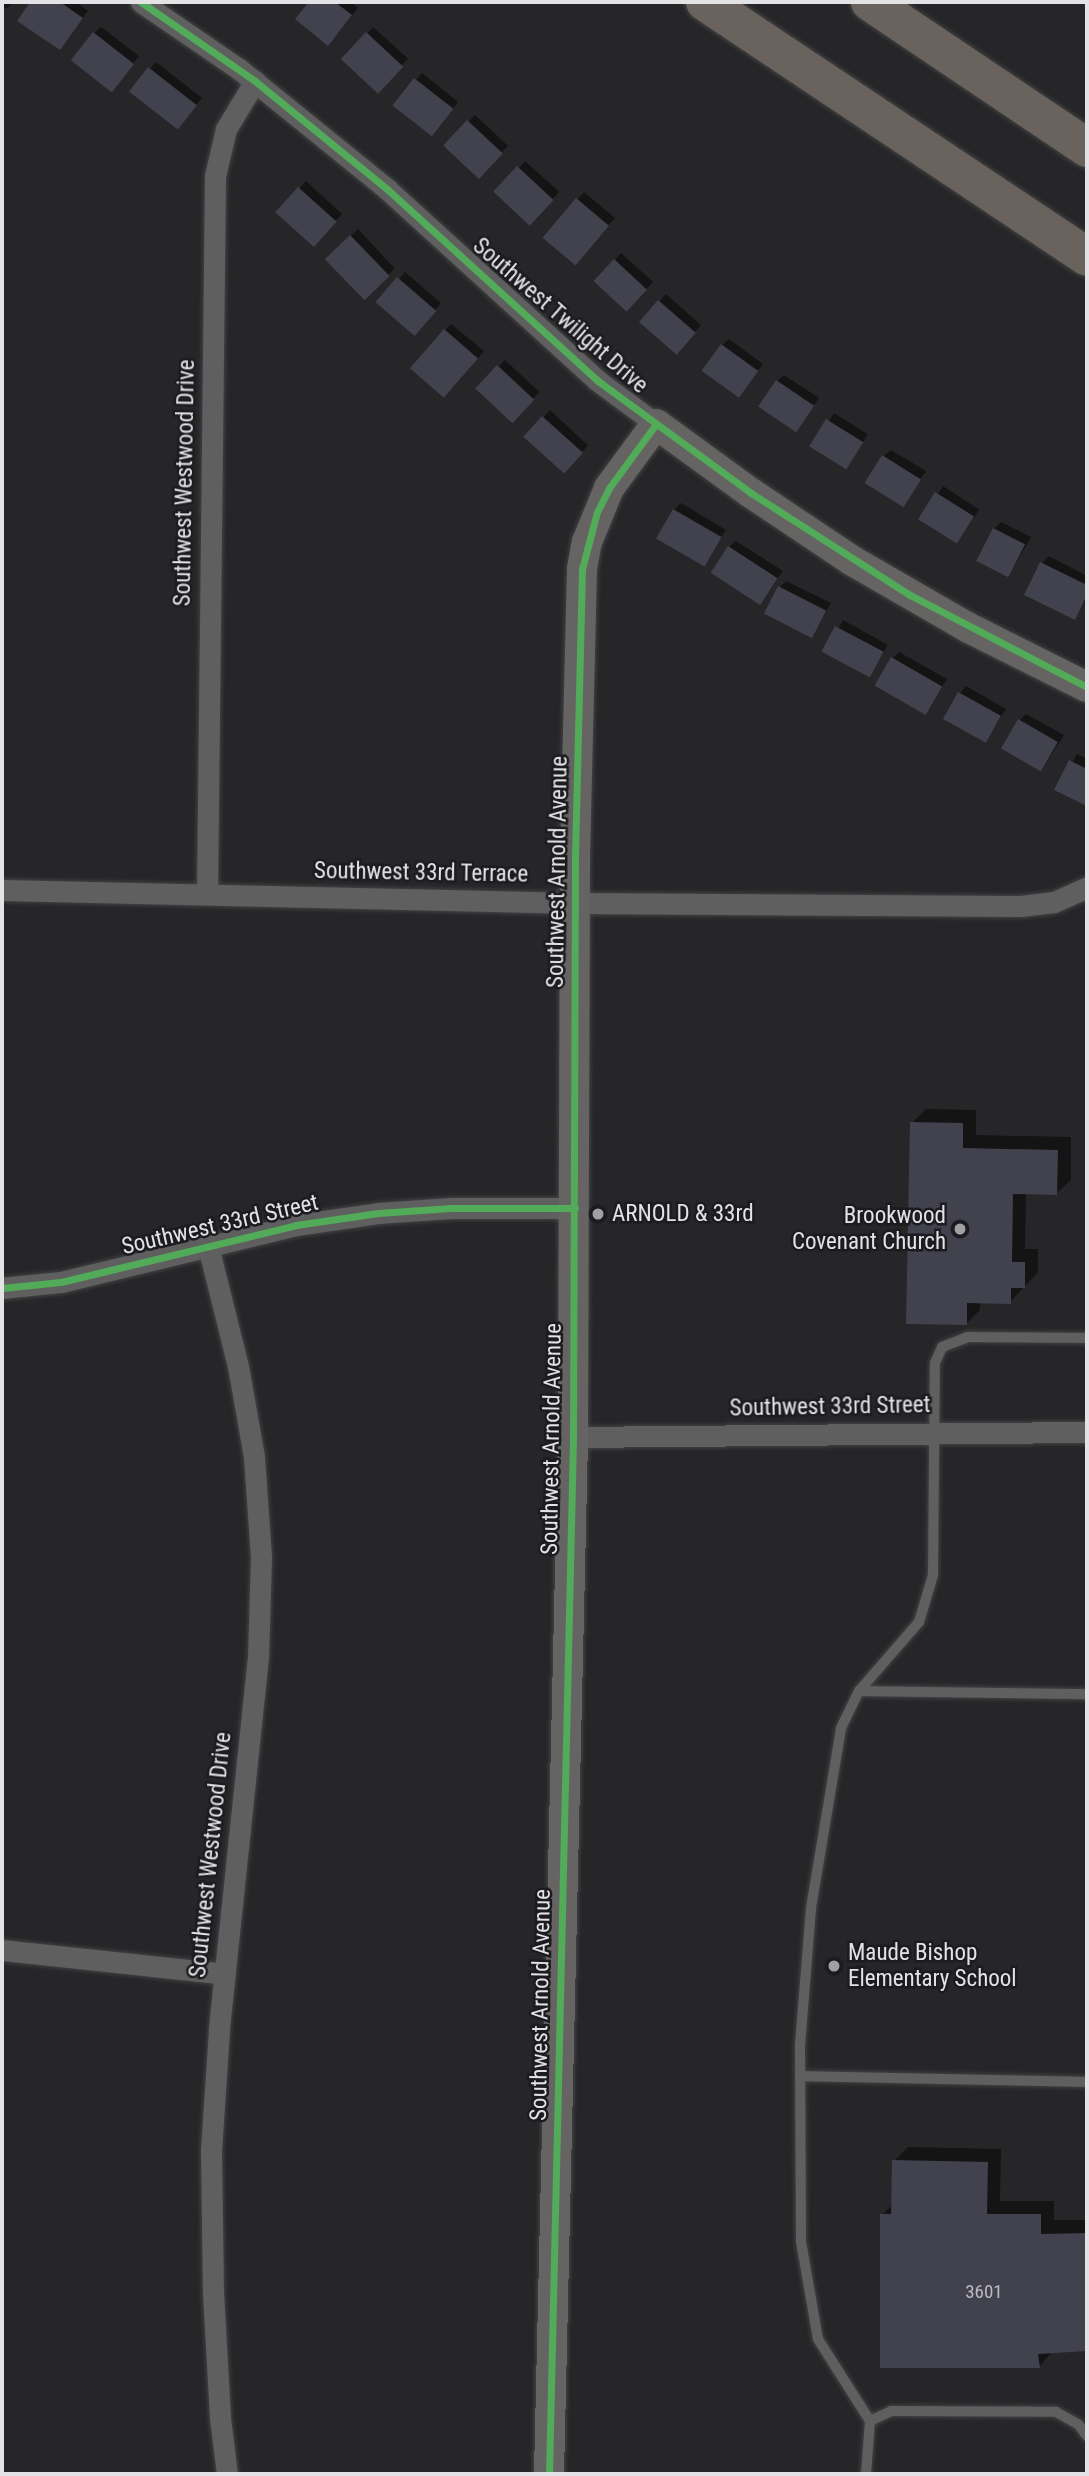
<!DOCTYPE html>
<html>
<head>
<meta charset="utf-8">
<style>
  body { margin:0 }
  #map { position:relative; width:1089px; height:2476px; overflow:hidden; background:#262628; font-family:"Roboto Condensed",sans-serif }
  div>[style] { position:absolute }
  .shadow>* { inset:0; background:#0007; transform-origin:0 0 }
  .building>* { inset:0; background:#42414e; transform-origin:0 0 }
  .roads { filter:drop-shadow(0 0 2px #414244) drop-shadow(0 0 2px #414244) }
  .lane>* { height:10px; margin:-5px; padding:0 5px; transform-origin:5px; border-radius:5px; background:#5f5f60 }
  .street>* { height:21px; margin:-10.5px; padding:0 10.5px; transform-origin:10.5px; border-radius:10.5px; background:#5f5f60 }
  .secondary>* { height:30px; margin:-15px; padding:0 15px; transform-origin:15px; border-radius:15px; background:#666363 }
  .highway>* { height:38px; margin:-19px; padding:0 19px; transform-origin:19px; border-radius:19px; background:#6a625d }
  .cycleway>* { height:7px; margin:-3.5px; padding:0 3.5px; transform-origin:3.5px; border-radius:3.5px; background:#51ab58 }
  .dots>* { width:19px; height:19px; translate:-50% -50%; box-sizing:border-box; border:4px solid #1c1c20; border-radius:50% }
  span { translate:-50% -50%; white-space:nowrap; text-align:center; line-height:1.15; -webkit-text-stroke:5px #1c1c20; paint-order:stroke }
  .number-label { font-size:19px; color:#bbbac0 }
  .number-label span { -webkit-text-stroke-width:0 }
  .street-label { font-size:23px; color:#e3e3e6 }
  .poi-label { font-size:23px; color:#e3e3e6 }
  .left { translate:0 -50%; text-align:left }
  .right { translate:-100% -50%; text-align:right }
  .frame { position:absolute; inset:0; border:4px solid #e3e3e6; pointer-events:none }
</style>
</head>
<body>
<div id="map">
  <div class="shadow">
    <div style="clip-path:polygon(2px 2px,14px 2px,6px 9px)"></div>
    <div style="clip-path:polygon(32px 2px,76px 2px,88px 11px,60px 48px,20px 20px)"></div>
    <div style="clip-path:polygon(311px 2px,350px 2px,358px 8px,335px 37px,297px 19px)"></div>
    <div style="clip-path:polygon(101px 27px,139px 56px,118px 83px,94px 33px)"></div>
    <div style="left:373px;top:27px;width:47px;height:43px;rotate:42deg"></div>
    <div style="clip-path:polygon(156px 62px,202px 98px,183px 121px,150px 69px)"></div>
    <div style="clip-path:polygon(422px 73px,458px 102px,438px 127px,416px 80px)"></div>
    <div style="left:475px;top:115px;width:45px;height:43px;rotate:43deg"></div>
    <div style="left:525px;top:161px;width:46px;height:43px;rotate:42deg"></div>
    <div style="clip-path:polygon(306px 181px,342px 214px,320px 238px,278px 212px)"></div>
    <div style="clip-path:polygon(584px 192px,615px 218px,581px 257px,544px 238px)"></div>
    <div style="left:358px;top:229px;width:54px;height:44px;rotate:47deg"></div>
    <div style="left:621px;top:253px;width:43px;height:38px;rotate:42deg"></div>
    <div style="clip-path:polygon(405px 272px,441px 303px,421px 327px,399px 279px)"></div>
    <div style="clip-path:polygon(666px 294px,701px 325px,683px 346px,641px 322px)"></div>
    <div style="clip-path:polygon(451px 324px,484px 351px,452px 389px,445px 330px)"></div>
    <div style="clip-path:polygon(729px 339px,763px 364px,738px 396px,722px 345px)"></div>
    <div style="left:505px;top:360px;width:47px;height:39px;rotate:43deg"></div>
    <div style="clip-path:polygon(784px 375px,819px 398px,796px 430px,777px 381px)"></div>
    <div style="left:550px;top:410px;width:52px;height:36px;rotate:43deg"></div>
    <div style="left:834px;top:413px;width:40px;height:39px;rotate:32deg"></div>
    <div style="clip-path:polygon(891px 450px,926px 471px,903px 504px,884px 456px)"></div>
    <div style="left:943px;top:486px;width:43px;height:40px;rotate:33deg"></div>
    <div style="clip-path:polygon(681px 503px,726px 530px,703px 564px,674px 510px)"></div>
    <div style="clip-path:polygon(1001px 522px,1031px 537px,1009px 575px,994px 529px)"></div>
    <div style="clip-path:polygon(736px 541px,783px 571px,760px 602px,729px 547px)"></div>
    <div style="clip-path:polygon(1049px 556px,1087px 576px,1087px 599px,1074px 618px,1042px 563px)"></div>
    <div style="clip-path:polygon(786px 581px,831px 603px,811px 636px,780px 587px)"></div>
    <div style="left:843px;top:620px;width:51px;height:36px;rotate:29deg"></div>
    <div style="clip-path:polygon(899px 652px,947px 679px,925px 712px,893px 658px)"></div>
    <div style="clip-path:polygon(966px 686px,1006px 709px,985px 741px,960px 693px)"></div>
    <div style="clip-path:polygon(1026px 714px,1064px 735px,1042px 769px,1020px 720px)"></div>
    <div style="clip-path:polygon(1077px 754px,1087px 759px,1087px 804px,1057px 789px)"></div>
    <div style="clip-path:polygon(926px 1109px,976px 1110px,976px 1135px,1071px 1137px,1071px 1180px,1057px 1193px,1026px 1193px,1025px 1249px,1038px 1249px,1038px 1272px,1010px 1302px,980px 1302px,980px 1310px,966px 1324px,912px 1123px)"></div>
    <div style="clip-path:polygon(908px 2147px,1001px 2149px,1000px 2201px,1054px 2201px,1054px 2220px,1087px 2220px,1087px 2349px,1053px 2351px,1040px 2366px,882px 2215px,893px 2204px,894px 2161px)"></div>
  </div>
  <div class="building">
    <div style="clip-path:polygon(30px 2px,60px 2px,83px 18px,60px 50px,17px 21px)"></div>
    <div style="clip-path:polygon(309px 2px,335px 2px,352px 15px,328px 46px,295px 19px)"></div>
    <div style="left:93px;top:32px;width:52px;height:36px;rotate:38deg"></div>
    <div style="left:366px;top:32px;width:51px;height:37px;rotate:43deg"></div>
    <div style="left:148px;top:67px;width:62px;height:31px;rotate:38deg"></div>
    <div style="left:414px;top:78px;width:50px;height:35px;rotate:38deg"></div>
    <div style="left:467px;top:120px;width:49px;height:35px;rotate:43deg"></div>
    <div style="left:517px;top:166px;width:50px;height:35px;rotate:43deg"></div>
    <div style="left:298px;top:187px;width:52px;height:34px;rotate:42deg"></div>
    <div style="left:576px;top:198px;width:43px;height:52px;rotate:40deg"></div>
    <div style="left:350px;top:235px;width:57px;height:35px;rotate:46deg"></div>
    <div style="left:614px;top:259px;width:45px;height:30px;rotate:43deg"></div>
    <div style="left:397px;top:277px;width:52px;height:33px;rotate:41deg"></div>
    <div style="left:658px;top:300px;width:50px;height:29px;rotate:41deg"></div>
    <div style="left:444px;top:329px;width:45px;height:52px;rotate:41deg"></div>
    <div style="left:721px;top:344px;width:46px;height:33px;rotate:36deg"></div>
    <div style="left:497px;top:365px;width:51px;height:32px;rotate:43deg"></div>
    <div style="left:776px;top:380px;width:46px;height:32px;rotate:34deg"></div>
    <div style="left:542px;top:416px;width:55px;height:28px;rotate:42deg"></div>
    <div style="left:826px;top:419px;width:44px;height:32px;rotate:32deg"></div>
    <div style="left:882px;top:455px;width:46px;height:33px;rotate:32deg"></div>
    <div style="left:935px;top:492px;width:46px;height:32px;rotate:32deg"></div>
    <div style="left:673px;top:509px;width:56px;height:34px;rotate:30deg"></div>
    <div style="left:993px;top:528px;width:36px;height:37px;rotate:27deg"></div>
    <div style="left:728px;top:546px;width:59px;height:32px;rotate:33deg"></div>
    <div style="clip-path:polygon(1040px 562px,1087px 585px,1087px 595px,1075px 620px,1024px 595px)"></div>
    <div style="left:778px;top:586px;width:54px;height:31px;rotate:27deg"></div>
    <div style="left:835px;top:626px;width:55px;height:29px;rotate:28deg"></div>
    <div style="left:891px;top:657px;width:59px;height:33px;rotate:30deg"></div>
    <div style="left:958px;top:692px;width:49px;height:31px;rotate:29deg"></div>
    <div style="left:1018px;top:719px;width:46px;height:34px;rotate:30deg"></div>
    <div style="clip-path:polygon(1069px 760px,1087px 769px,1087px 806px,1054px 790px)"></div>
    <div style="clip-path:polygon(910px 1122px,963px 1123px,963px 1148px,1058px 1150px,1057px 1195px,1013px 1194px,1012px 1262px,1025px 1262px,1025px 1288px,1011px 1288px,1011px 1304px,967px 1303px,967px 1325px,906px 1324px)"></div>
    <div style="clip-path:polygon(892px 2160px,988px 2162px,987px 2214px,1041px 2214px,1041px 2234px,1087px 2233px,1087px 2351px,1038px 2354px,1040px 2368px,880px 2368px,880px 2214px,891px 2214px)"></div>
  </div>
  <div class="roads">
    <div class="lane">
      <div style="left:859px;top:1691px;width:228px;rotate:0.8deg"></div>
      <div style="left:800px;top:2076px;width:287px;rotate:1.2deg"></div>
      <div style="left:870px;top:2421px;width:97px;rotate:-122.4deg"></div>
      <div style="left:818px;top:2339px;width:98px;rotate:-99.9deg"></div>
      <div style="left:801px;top:2242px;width:197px;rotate:-90.3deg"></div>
      <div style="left:800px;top:2045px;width:137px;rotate:-85.4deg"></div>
      <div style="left:811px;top:1908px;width:182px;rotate:-80.5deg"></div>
      <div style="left:841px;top:1728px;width:41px;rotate:-64.1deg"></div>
      <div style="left:859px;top:1691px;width:91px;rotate:-49deg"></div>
      <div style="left:919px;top:1622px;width:49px;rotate:-73.4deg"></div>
      <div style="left:933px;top:1575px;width:212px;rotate:-89.5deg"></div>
      <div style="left:935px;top:1363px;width:17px;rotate:-66deg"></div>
      <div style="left:942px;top:1347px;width:28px;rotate:-21deg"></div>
      <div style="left:968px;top:1337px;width:119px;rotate:0.5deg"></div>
      <div style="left:866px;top:2474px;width:53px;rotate:-85.7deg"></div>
      <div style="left:870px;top:2421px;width:23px;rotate:-25deg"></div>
      <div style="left:891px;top:2411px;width:165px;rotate:0.3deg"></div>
      <div style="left:1056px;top:2412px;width:25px;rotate:29deg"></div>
      <div style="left:1078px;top:2424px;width:15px;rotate:53deg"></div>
    </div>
    <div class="street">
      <div style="left:141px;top:2px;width:119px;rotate:34.4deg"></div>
      <div style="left:239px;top:69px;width:191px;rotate:39deg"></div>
      <div style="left:387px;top:189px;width:285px;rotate:42.3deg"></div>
      <div style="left:598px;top:381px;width:72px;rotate:36.6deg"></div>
      <div style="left:2px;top:890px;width:573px;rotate:1.3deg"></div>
      <div style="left:575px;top:903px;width:446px;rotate:0.4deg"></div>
      <div style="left:1021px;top:906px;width:33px;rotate:-7deg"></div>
      <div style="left:1054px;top:902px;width:36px;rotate:-24deg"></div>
      <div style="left:207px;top:894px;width:718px;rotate:-89.36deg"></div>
      <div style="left:215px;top:176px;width:48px;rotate:-76.8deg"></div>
      <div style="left:226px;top:129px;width:56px;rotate:-58.9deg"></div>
      <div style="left:208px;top:1246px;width:124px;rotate:76deg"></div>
      <div style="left:238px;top:1366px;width:92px;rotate:80deg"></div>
      <div style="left:254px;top:1457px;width:100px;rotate:86deg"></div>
      <div style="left:261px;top:1557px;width:100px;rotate:91.7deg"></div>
      <div style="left:258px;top:1657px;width:375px;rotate:96deg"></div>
      <div style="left:219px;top:2030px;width:120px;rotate:93.8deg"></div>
      <div style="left:211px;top:2150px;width:142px;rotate:89.2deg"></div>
      <div style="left:213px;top:2292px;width:126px;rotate:86.8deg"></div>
      <div style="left:220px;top:2418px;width:56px;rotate:82.9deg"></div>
      <div style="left:2px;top:1288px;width:59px;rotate:-5.8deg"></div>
      <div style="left:61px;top:1282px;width:242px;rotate:-13.6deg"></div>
      <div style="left:296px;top:1225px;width:83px;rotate:-8.3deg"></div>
      <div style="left:378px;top:1213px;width:73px;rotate:-3.9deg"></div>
      <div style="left:451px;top:1208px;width:124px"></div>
      <div style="left:573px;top:1437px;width:514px;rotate:-0.56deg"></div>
      <div style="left:2px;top:1950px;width:224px;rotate:6.1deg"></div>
    </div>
    <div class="secondary">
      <div style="left:549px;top:2474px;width:1037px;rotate:-88.67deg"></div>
      <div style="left:573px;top:1437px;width:581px;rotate:-89.8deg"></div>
      <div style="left:575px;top:856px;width:287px;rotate:-88.6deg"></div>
      <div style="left:582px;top:569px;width:27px;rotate:-80deg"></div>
      <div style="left:587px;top:542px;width:58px;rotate:-67.8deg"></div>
      <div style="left:609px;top:488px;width:79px;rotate:-53.7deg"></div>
      <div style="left:656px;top:424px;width:117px;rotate:36deg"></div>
      <div style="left:751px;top:493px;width:120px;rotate:33.8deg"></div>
      <div style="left:851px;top:560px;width:136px;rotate:30deg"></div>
      <div style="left:969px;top:628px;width:132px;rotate:26.6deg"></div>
    </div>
    <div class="highway">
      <div style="left:705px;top:2px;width:459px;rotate:33.7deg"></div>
      <div style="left:870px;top:2px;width:262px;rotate:33.9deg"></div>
    </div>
  </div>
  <div class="cycleway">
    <div style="left:141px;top:2px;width:139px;rotate:34.7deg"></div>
    <div style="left:255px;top:81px;width:171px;rotate:39.3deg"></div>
    <div style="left:387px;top:189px;width:285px;rotate:42.3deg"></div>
    <div style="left:598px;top:381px;width:190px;rotate:36.2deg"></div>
    <div style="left:751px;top:493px;width:189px;rotate:32.7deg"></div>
    <div style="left:910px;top:595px;width:199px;rotate:27.5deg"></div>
    <div style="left:2px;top:1288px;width:59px;rotate:-5.8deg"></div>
    <div style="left:61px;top:1282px;width:242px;rotate:-13.6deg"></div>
    <div style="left:296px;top:1225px;width:83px;rotate:-8.3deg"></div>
    <div style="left:378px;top:1213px;width:73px;rotate:-3.9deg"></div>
    <div style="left:451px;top:1208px;width:124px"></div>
    <div style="left:549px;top:2474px;width:1037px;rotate:-88.67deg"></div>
    <div style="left:573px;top:1437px;width:581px;rotate:-89.8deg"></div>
    <div style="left:575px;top:856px;width:287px;rotate:-88.6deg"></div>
    <div style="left:582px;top:569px;width:59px;rotate:-75.3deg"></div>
    <div style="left:597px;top:512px;width:27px;rotate:-63deg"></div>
    <div style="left:609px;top:488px;width:79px;rotate:-53.7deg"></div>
  </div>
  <div class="dots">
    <div style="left:598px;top:1214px;background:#a1a1a4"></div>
    <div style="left:960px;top:1229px;background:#a1a1a4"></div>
    <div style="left:834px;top:1966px;background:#a1a1a4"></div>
  </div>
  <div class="number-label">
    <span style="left:984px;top:2292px">3601</span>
  </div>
  <div class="street-label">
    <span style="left:560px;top:316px;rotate:41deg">Southwest Twilight Drive</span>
    <span style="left:185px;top:483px;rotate:-89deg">Southwest Westwood Drive</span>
    <span style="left:558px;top:872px;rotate:-89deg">Southwest Arnold Avenue</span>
    <span style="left:421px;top:873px;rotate:1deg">Southwest 33rd Terrace</span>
    <span style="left:220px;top:1225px;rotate:-13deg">Southwest 33rd Street</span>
    <span style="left:830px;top:1407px;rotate:-1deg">Southwest 33rd Street</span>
    <span style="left:552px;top:1439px;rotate:-89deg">Southwest Arnold Avenue</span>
    <span style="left:211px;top:1855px;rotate:-84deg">Southwest Westwood Drive</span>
    <span style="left:541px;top:2005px;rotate:-89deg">Southwest Arnold Avenue</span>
  </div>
  <div class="poi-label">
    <span class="left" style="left:612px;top:1214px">ARNOLD &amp; 33rd</span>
    <span class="right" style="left:946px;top:1229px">Brookwood<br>Covenant Church</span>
    <span class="left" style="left:848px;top:1966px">Maude Bishop<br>Elementary School</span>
  </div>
  <div class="frame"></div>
</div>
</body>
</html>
